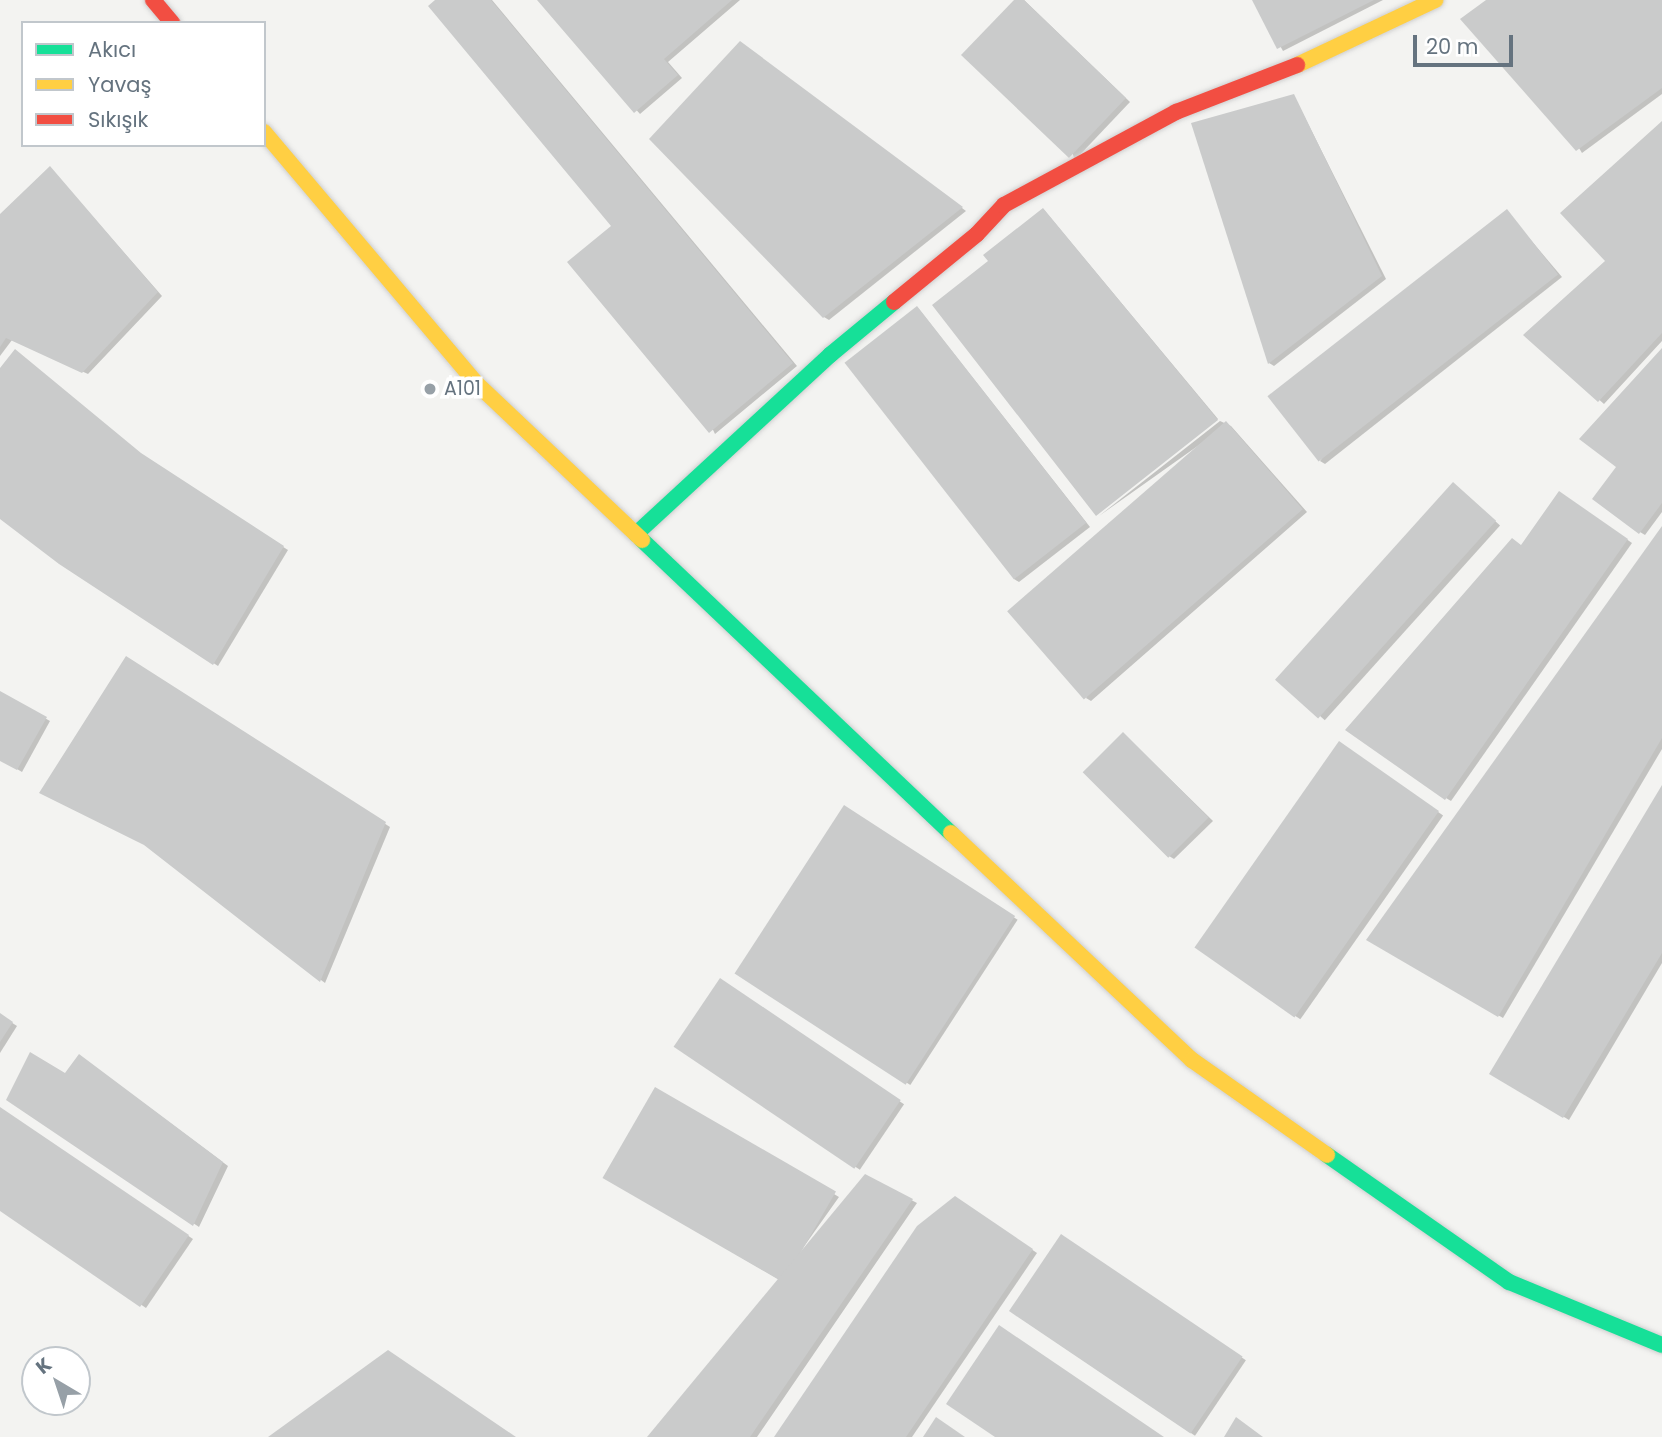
<!DOCTYPE html>
<html>
<head>
<meta charset="utf-8">
<style>
  body { margin:0 }
  #map { position:relative; width:1662px; height:1437px; overflow:hidden; background:#f3f3f1; font-family:Poppins,sans-serif }
  div>[style] { position:absolute }
  .shadow>* { inset:0; background:#0003; transform-origin:0 0 }
  .building>* { inset:0; background:#cacbcb; transform-origin:0 0 }
  .roads { filter:drop-shadow(0 0 2px #cfcfcf) drop-shadow(0 0 2px #cfcfcf) }
  .fast>* { height:16px; margin:-8px; padding:0 8px; transform-origin:8px; border-radius:8px; background:#16e098 }
  .slow>* { height:16px; margin:-8px; padding:0 8px; transform-origin:8px; border-radius:8px; background:#ffcf43 }
  .jam>* { height:16px; margin:-8px; padding:0 8px; transform-origin:8px; border-radius:8px; background:#f24e42 }
  .dots>* { width:19px; height:19px; translate:-50% -50%; box-sizing:border-box; border:4px solid #fff; border-radius:50% }
  span { translate:-50% -50%; white-space:nowrap; text-align:center; line-height:1.15; -webkit-text-stroke:7px #fff; paint-order:stroke }
  .poi-label { font-size:19px; color:#65737f }
  .left { translate:0 -50%; text-align:left }
  .legend { position:absolute; left:21px; top:21px; width:245px; height:126px; box-sizing:border-box; background:#fff; border:2px solid #c1c7cc; margin:0; padding:9px 12px; list-style:none; font-size:21px; color:#65737f }
  .legend li { display:flex; align-items:center; gap:14px; height:35px }
  .legend b { width:35px; border:2px solid #c1c7cc }
  .north { position:absolute; left:21px; top:1346px; width:70px; height:70px; box-sizing:border-box; background:#fff; border:2px solid #c1c7cc; border-radius:50%; rotate:321deg; font-size:19px; font-weight:700; line-height:28px; text-align:center; color:#65737f }
  .north::after { content:''; display:block; margin:auto; width:24px; height:32px; background:#97a0a7; clip-path:polygon(50% 0,100% 100%,50% 72%,0 100%) }
  .scale { position:absolute; left:1413px; top:35px; width:100px; height:32px; box-sizing:border-box; border:4px solid #65737f; border-top:0; padding-left:9px; font-size:21px; line-height:24px; white-space:nowrap; color:#65737f; -webkit-text-stroke:5px #fff; paint-order:stroke }
</style>
</head>
<body>
<div id="map">
  <div class="shadow">
    <div style="clip-path:polygon(437px 0,492px 0,797px 366px,715px 434px,614px 226px)"></div>
    <div style="clip-path:polygon(539px 0,740px 0,668px 62px,682px 78px,640px 114px)"></div>
    <div style="clip-path:polygon(1016px 0,1024px 0,1130px 102px,1075px 160px)"></div>
    <div style="clip-path:polygon(1254px 0,1383px 0,1283px 51px)"></div>
    <div style="clip-path:polygon(1489px 0,1662px 0,1662px 94px,1582px 153px)"></div>
    <div style="clip-path:polygon(745px 46px,966px 211px,829px 320px,824px 317px)"></div>
    <div style="clip-path:polygon(1294px 96px,1386px 279px,1274px 366px,1269px 363px)"></div>
    <div style="clip-path:polygon(1662px 123px,1662px 341px,1604px 404px,1526px 335px,1607px 262px)"></div>
    <div style="clip-path:polygon(50px 168px,162px 296px,88px 374px,12px 340px,0 356px,0 216px)"></div>
    <div style="clip-path:polygon(1044px 210px,1218px 419px,1097px 514px,991px 261px)"></div>
    <div style="clip-path:polygon(1507px 212px,1562px 277px,1325px 464px,1320px 461px)"></div>
    <div style="clip-path:polygon(918px 308px,1090px 527px,1019px 582px,1014px 579px)"></div>
    <div style="clip-path:polygon(1662px 351px,1662px 512px,1645px 535px,1640px 532px,1619px 467px)"></div>
    <div style="clip-path:polygon(0 371px,288px 550px,218px 666px,60px 563px,0 517px)"></div>
    <div style="clip-path:polygon(1220px 421px,1231px 426px,1307px 512px,1091px 701px,1086px 698px,1216px 433px,1099px 516px)"></div>
    <div style="left:1454px;top:484px;width:62px;height:262px;rotate:42deg"></div>
    <div style="clip-path:polygon(1564px 496px,1632px 543px,1451px 801px,1446px 798px,1522px 547px)"></div>
    <div style="clip-path:polygon(1662px 529px,1662px 749px,1503px 1018px,1368px 939px)"></div>
    <div style="clip-path:polygon(127px 658px,390px 827px,325px 983px,321px 980px)"></div>
    <div style="clip-path:polygon(0 693px,50px 721px,22px 772px,0 759px)"></div>
    <div style="clip-path:polygon(1124px 734px,1213px 821px,1174px 859px,1169px 856px)"></div>
    <div style="left:1344px;top:746px;width:121px;height:249px;rotate:35deg"></div>
    <div style="clip-path:polygon(1662px 788px,1662px 963px,1569px 1120px,1492px 1073px)"></div>
    <div style="left:844px;top:807px;width:207px;height:197px;rotate:33deg"></div>
    <div style="left:720px;top:980px;width:222px;height:79px;rotate:34deg"></div>
    <div style="clip-path:polygon(0 1015px,17px 1026px,0 1053px)"></div>
    <div style="clip-path:polygon(84px 1059px,228px 1166px,199px 1227px,8px 1099px,65px 1075px)"></div>
    <div style="clip-path:polygon(655px 1089px,839px 1197px,783px 1276px,865px 1176px,917px 1203px,757px 1437px,649px 1437px,780px 1280px,604px 1177px)"></div>
    <div style="clip-path:polygon(0 1109px,193px 1239px,146px 1308px,0 1209px)"></div>
    <div style="clip-path:polygon(960px 1201px,1037px 1253px,912px 1437px,776px 1437px)"></div>
    <div style="left:1066px;top:1239px;width:217px;height:91px;rotate:34deg"></div>
  </div>
  <div class="building">
    <div style="clip-path:polygon(435px 0,491px 0,793px 363px,709px 433px,567px 262px,611px 226px,428px 6px)"></div>
    <div style="clip-path:polygon(537px 0,732px 0,664px 59px,678px 75px,634px 113px)"></div>
    <div style="clip-path:polygon(1014px 0,1024px 0,1126px 98px,1069px 158px,961px 55px)"></div>
    <div style="clip-path:polygon(1252px 0,1374px 0,1277px 49px)"></div>
    <div style="clip-path:polygon(1486px 0,1662px 0,1662px 88px,1576px 151px,1460px 19px)"></div>
    <div style="clip-path:polygon(740px 41px,963px 207px,823px 318px,649px 139px)"></div>
    <div style="clip-path:polygon(1294px 94px,1382px 276px,1268px 364px,1191px 123px)"></div>
    <div style="clip-path:polygon(1662px 121px,1662px 333px,1598px 402px,1523px 335px,1605px 261px,1560px 213px)"></div>
    <div style="clip-path:polygon(50px 166px,158px 292px,82px 373px,6px 338px,0 347px,0 214px)"></div>
    <div style="clip-path:polygon(1043px 208px,1218px 420px,1096px 516px,932px 305px,988px 261px,983px 255px)"></div>
    <div style="left:1507px;top:209px;width:83px;height:304px;rotate:52deg"></div>
    <div style="left:917px;top:306px;width:275px;height:92px;rotate:52deg"></div>
    <div style="clip-path:polygon(1662px 348px,1662px 503px,1639px 534px,1592px 499px,1616px 467px,1579px 439px)"></div>
    <div style="clip-path:polygon(15px 349px,141px 453px,284px 546px,213px 665px,59px 564px,0 519px,0 368px)"></div>
    <div style="left:1226px;top:421px;width:117px;height:290px;rotate:49deg"></div>
    <div style="left:1453px;top:482px;width:58px;height:266px;rotate:42deg"></div>
    <div style="clip-path:polygon(1559px 491px,1628px 539px,1445px 800px,1345px 730px,1512px 538px,1521px 545px)"></div>
    <div style="clip-path:polygon(1662px 526px,1662px 738px,1498px 1017px,1366px 940px)"></div>
    <div style="clip-path:polygon(126px 656px,386px 822px,320px 982px,144px 845px,39px 793px)"></div>
    <div style="clip-path:polygon(0 691px,47px 717px,17px 770px,0 761px)"></div>
    <div style="left:1123px;top:732px;width:121px;height:57px;rotate:45deg"></div>
    <div style="left:1339px;top:741px;width:122px;height:252px;rotate:35deg"></div>
    <div style="clip-path:polygon(1662px 785px,1662px 953px,1563px 1118px,1489px 1074px)"></div>
    <div style="left:844px;top:805px;width:204px;height:201px;rotate:33deg"></div>
    <div style="left:720px;top:978px;width:218px;height:83px;rotate:34deg"></div>
    <div style="clip-path:polygon(0 1013px,13px 1022px,0 1042px)"></div>
    <div style="clip-path:polygon(30px 1052px,65px 1073px,79px 1054px,223px 1162px,193px 1226px,6px 1100px)"></div>
    <div style="left:655px;top:1087px;width:209px;height:105px;rotate:30deg"></div>
    <div style="clip-path:polygon(0 1107px,189px 1235px,140px 1307px,0 1211px)"></div>
    <div style="clip-path:polygon(865px 1174px,913px 1199px,750px 1437px,647px 1437px)"></div>
    <div style="clip-path:polygon(955px 1196px,1033px 1249px,906px 1437px,774px 1437px,917px 1226px)"></div>
    <div style="left:1061px;top:1234px;width:219px;height:93px;rotate:34deg"></div>
    <div style="clip-path:polygon(999px 1325px,1164px 1437px,995px 1437px,946px 1404px)"></div>
    <div style="clip-path:polygon(388px 1350px,516px 1437px,268px 1437px)"></div>
    <div style="clip-path:polygon(936px 1417px,965px 1437px,923px 1437px)"></div>
    <div style="clip-path:polygon(1236px 1417px,1263px 1437px,1224px 1437px)"></div>
  </div>
  <div class="roads">
    <div class="fast">
      <div style="left:636px;top:534px;width:264px;rotate:-42.7deg"></div>
      <div style="left:830px;top:355px;width:83px;rotate:-39.6deg"></div>
      <div style="left:642px;top:540px;width:426px;rotate:43.5deg"></div>
      <div style="left:1327px;top:1155px;width:222px;rotate:34.9deg"></div>
      <div style="left:1509px;top:1282px;width:165px;rotate:22.4deg"></div>
    </div>
    <div class="slow">
      <div style="left:1297px;top:65px;width:153px;rotate:-25.2deg"></div>
      <div style="left:264px;top:132px;width:327px;rotate:49.8deg"></div>
      <div style="left:475px;top:382px;width:230px;rotate:43.4deg"></div>
      <div style="left:951px;top:833px;width:331px;rotate:43.3deg"></div>
      <div style="left:1192px;top:1060px;width:165px;rotate:35.1deg"></div>
    </div>
    <div class="jam">
      <div style="left:153px;top:0;width:30px;rotate:50deg"></div>
      <div style="left:894px;top:302px;width:107px;rotate:-39.3deg"></div>
      <div style="left:977px;top:234px;width:40px;rotate:-47deg"></div>
      <div style="left:1004px;top:205px;width:196px;rotate:-28.4deg"></div>
      <div style="left:1176px;top:112px;width:130px;rotate:-21.2deg"></div>
    </div>
  </div>
  <div class="dots">
    <div style="left:430px;top:389px;background:#97a0a7"></div>
  </div>
  <div class="poi-label">
    <span class="left" style="left:444px;top:389px">A101</span>
  </div>
  <ul class="legend">
  <li><b style="height:9px;background:#16e098"></b>Akıcı</li>
  <li><b style="height:9px;background:#ffcf43"></b>Yavaş</li>
  <li><b style="height:9px;background:#f24e42"></b>Sıkışık</li>
  </ul>
  <div class="north">K</div>
  <div class="scale">20 m</div>
</div>
</body>
</html>
